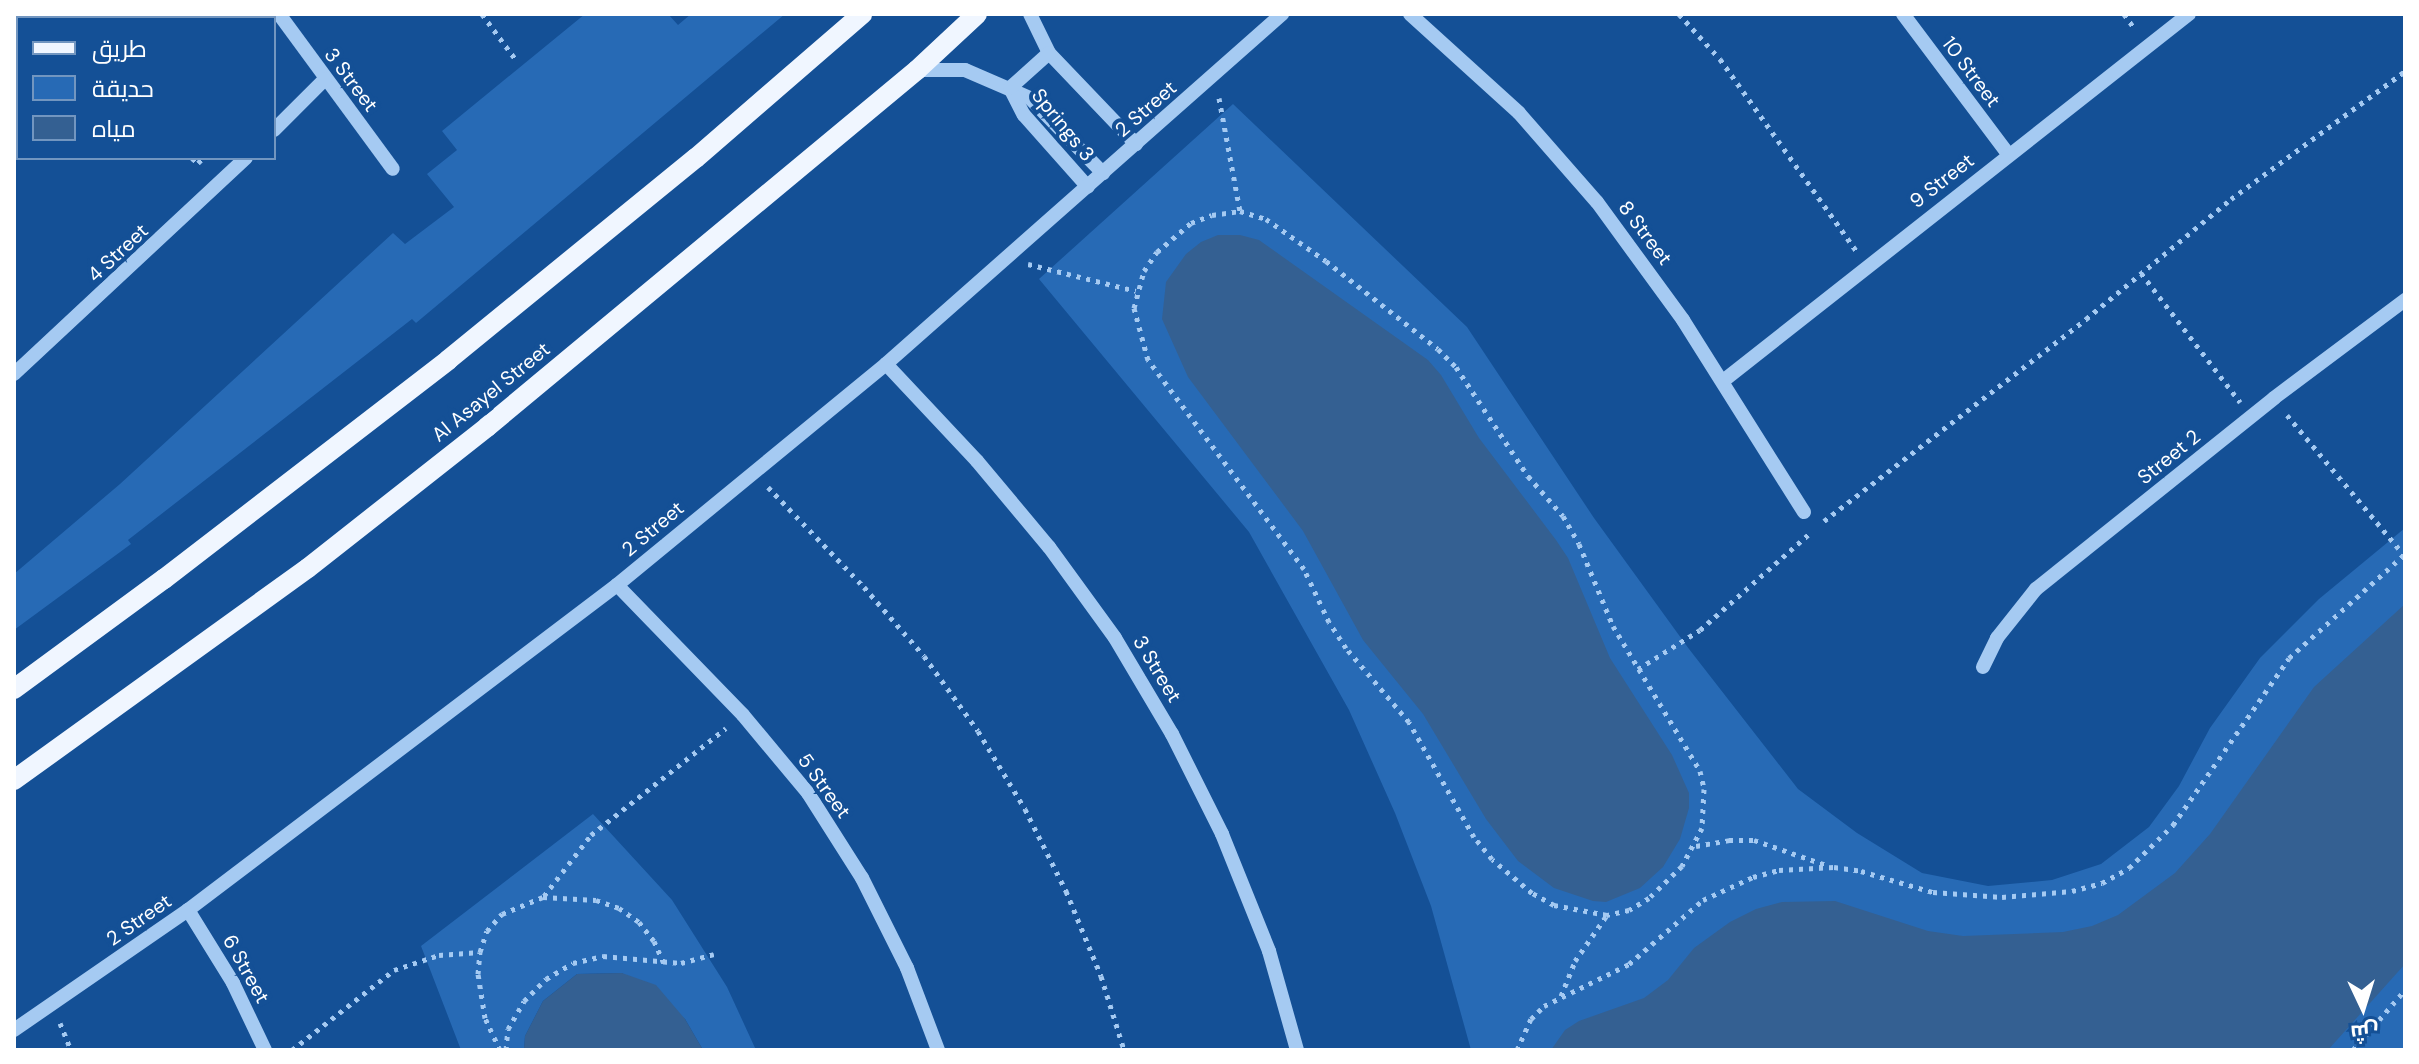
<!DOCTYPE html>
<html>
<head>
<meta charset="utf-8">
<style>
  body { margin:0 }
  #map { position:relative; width:2419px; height:1064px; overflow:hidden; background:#145096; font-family:"DM Sans",Cairo,sans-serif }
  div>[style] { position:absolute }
  .green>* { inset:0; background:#276ab5 }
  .water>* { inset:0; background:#346092 }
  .path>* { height:5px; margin-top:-2.5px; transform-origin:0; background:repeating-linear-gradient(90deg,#a5caf2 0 4px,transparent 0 10px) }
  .minor>* { height:14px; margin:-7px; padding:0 7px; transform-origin:7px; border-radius:7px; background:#a5caf2 }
  .major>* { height:20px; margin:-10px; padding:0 10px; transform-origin:10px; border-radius:10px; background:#f0f6ff }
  span { translate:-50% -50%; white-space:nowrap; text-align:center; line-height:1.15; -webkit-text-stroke:8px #145096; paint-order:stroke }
  .street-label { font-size:20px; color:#fff }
  .frame { position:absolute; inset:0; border:16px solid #fff; pointer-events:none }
  .legend { position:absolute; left:16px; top:16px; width:260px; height:144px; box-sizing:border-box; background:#145096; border:2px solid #7296c0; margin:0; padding:10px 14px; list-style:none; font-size:24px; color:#fff }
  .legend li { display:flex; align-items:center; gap:16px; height:40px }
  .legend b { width:40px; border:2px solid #7296c0 }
  .north { position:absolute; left:2323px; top:968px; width:80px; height:80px; -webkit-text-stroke:6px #145096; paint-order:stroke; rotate:176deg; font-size:22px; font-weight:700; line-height:32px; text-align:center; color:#fff }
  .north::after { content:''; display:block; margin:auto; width:28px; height:36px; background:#fff; clip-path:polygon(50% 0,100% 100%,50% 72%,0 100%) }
</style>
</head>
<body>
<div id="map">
  <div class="green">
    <div style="clip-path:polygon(14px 14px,36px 14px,38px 18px,18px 18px,18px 99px,14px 102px)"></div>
    <div style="clip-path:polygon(585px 14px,668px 14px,678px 25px,691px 14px,785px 14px,416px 323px,412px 319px,128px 540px,131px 544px,14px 630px,14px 574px,120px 484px,393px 233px,405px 244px,454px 207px,427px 174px,457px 150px,442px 131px)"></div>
    <div style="clip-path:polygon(1233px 104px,1467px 327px,1594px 518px,1689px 649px,1798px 789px,1857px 833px,1922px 873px,1988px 886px,2052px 880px,2101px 864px,2149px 827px,2179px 786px,2210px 728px,2260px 658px,2319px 599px,2405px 528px,2405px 1050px,1471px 1050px,1431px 906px,1395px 813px,1349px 710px,1249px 532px,1039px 279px)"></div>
    <div style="clip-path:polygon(593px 814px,672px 900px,727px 987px,756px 1050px,703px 1050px,685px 1019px,622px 973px,577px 974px,543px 1001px,525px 1036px,524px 1050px,461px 1050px,421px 946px)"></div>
  </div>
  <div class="water">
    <div style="clip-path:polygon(1218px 235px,1240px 235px,1259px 240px,1428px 360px,1441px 375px,1479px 438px,1556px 540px,1568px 558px,1610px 658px,1672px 755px,1689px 793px,1689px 808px,1680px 839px,1663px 867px,1640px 888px,1606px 902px,1593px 901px,1554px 888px,1518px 861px,1486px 819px,1423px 714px,1363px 640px,1303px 531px,1188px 377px,1162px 319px,1166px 282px,1186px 254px,1201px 242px)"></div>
    <div style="clip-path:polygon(2405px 604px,2405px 964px,2328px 1050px,1551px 1050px,1565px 1030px,1579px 1021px,1644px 998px,1668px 980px,1694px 948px,1730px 922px,1756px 909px,1782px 902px,1835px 901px,1928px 931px,1963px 936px,2063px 932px,2092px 926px,2118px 915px,2175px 873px,2210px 834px,2314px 687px)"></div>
    <div style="clip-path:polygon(622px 973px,656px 985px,685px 1019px,703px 1050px,524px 1050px,525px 1036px,543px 1001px,577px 974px)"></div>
  </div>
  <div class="path">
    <div style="left:37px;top:14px;width:5px;rotate:53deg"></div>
    <div style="left:482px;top:14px;width:57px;rotate:53.5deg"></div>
    <div style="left:1679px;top:14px;width:61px;rotate:47.7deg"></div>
    <div style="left:1720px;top:59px;width:237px;rotate:54.6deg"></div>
    <div style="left:2124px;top:14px;width:19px;rotate:54deg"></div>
    <div style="left:14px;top:80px;width:4px;rotate:-27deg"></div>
    <div style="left:1219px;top:98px;width:115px;rotate:79.5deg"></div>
    <div style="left:192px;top:158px;width:8px;rotate:40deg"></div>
    <div style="left:198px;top:163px;width:7px;rotate:-45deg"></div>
    <div style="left:1240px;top:211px;width:27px;rotate:17deg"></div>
    <div style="left:1266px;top:219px;width:73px;rotate:35deg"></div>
    <div style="left:1326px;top:261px;width:142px;rotate:38.2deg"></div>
    <div style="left:1438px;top:349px;width:25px;rotate:45deg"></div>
    <div style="left:1456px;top:367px;width:131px;rotate:56.6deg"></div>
    <div style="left:1528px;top:476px;width:53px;rotate:48.8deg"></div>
    <div style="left:1563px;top:516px;width:32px;rotate:60deg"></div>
    <div style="left:1579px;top:544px;width:89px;rotate:67.5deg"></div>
    <div style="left:1613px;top:626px;width:169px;rotate:59deg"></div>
    <div style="left:1700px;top:771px;width:18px;rotate:77deg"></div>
    <div style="left:1704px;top:789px;width:39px;rotate:93deg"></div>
    <div style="left:1702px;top:828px;width:43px;rotate:117.8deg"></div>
    <div style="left:1682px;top:866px;width:46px;rotate:135.9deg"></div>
    <div style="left:1649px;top:898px;width:23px;rotate:149deg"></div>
    <div style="left:1629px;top:910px;width:23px;rotate:167deg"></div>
    <div style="left:1607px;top:915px;width:54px;rotate:-169.3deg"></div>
    <div style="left:1554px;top:905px;width:25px;rotate:-151deg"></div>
    <div style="left:1532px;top:893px;width:52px;rotate:-139.6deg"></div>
    <div style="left:1492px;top:859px;width:28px;rotate:-129deg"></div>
    <div style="left:1474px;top:837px;width:132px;rotate:-119.5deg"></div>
    <div style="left:1409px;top:722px;width:97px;rotate:-130.4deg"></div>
    <div style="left:1346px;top:648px;width:31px;rotate:-123deg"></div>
    <div style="left:1329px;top:622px;width:59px;rotate:-115.3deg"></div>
    <div style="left:1304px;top:569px;width:261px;rotate:-126.7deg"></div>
    <div style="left:1148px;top:360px;width:54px;rotate:-105.1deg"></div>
    <div style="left:1134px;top:308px;width:38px;rotate:-75deg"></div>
    <div style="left:1144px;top:271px;width:23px;rotate:-56deg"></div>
    <div style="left:1157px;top:252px;width:45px;rotate:-40.5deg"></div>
    <div style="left:1191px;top:223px;width:22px;rotate:-21deg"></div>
    <div style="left:1212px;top:215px;width:28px;rotate:-8deg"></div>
    <div style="left:1028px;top:264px;width:111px;rotate:14deg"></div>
    <div style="left:2141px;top:273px;width:163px;rotate:52.5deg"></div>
    <div style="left:2287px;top:415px;width:182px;rotate:50.1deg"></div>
    <div style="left:768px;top:487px;width:139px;rotate:46.2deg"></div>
    <div style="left:864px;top:587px;width:91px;rotate:49deg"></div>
    <div style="left:924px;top:656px;width:92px;rotate:54.2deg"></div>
    <div style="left:978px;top:731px;width:91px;rotate:58.9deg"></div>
    <div style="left:1025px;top:809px;width:92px;rotate:63.4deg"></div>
    <div style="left:1066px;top:891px;width:92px;rotate:67.6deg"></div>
    <div style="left:1101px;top:976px;width:77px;rotate:72.7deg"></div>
    <div style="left:1824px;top:521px;width:331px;rotate:-37.6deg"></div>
    <div style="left:2086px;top:319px;width:188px;rotate:-39.6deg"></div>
    <div style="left:2231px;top:199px;width:216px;rotate:-36.3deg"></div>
    <div style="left:1638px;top:669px;width:73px;rotate:-32.2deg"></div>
    <div style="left:1700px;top:630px;width:147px;rotate:-41.4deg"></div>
    <div style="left:1696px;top:846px;width:34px;rotate:-10deg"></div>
    <div style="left:1729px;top:840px;width:25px"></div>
    <div style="left:1754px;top:840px;width:79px;rotate:19.1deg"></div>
    <div style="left:544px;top:896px;width:77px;rotate:-52.4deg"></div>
    <div style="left:591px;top:835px;width:172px;rotate:-38.4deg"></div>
    <div style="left:1561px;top:996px;width:38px;rotate:-68deg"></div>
    <div style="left:1575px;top:961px;width:56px;rotate:-55.2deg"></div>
    <div style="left:60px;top:1023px;width:29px;rotate:68deg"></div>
    <div style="left:292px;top:1050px;width:130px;rotate:-38.1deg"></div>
    <div style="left:394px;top:970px;width:47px;rotate:-18.4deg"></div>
    <div style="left:439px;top:955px;width:41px;rotate:-4.2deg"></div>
    <div style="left:500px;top:1050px;width:35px;rotate:-115deg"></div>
    <div style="left:485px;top:1018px;width:45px;rotate:-99deg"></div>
    <div style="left:478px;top:974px;width:22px;rotate:-85deg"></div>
    <div style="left:480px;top:952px;width:22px;rotate:-72deg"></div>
    <div style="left:487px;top:931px;width:23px;rotate:-49deg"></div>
    <div style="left:502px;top:914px;width:44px;rotate:-22.5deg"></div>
    <div style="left:543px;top:897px;width:53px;rotate:3.2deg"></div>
    <div style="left:596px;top:900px;width:24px;rotate:19deg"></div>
    <div style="left:619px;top:908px;width:24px;rotate:35deg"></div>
    <div style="left:639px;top:922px;width:24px;rotate:52deg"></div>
    <div style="left:654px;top:941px;width:24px;rotate:66deg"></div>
    <div style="left:506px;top:1050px;width:21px;rotate:-85deg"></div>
    <div style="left:508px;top:1029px;width:32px;rotate:-60deg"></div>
    <div style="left:524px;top:1001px;width:31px;rotate:-45deg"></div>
    <div style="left:546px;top:979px;width:31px;rotate:-31deg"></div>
    <div style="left:573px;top:963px;width:31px;rotate:-13deg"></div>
    <div style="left:603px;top:956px;width:78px;rotate:5.1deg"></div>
    <div style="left:681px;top:963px;width:34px;rotate:-15deg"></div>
    <div style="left:1517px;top:1050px;width:34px;rotate:-66deg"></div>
    <div style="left:1531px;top:1019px;width:18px;rotate:-45deg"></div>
    <div style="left:1544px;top:1006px;width:95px;rotate:-26.3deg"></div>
    <div style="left:1629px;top:964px;width:98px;rotate:-40.9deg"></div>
    <div style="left:1703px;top:900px;width:55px;rotate:-24.7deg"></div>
    <div style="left:1753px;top:877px;width:27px;rotate:-15deg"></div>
    <div style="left:1779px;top:870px;width:55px;rotate:-3.1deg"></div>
    <div style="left:1834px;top:867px;width:27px;rotate:8deg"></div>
    <div style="left:1861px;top:871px;width:75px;rotate:16.3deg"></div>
    <div style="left:1933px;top:892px;width:69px;rotate:4.1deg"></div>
    <div style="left:2002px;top:897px;width:70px;rotate:-4.9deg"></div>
    <div style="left:2072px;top:891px;width:31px;rotate:-15deg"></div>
    <div style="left:2102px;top:883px;width:31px;rotate:-29deg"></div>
    <div style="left:2129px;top:868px;width:62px;rotate:-44.3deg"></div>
    <div style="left:2173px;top:825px;width:203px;rotate:-55.2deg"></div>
    <div style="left:2289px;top:658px;width:156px;rotate:-41.9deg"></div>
    <div style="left:2353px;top:1050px;width:79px;rotate:-49.1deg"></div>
  </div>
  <div class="minor">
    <div style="left:279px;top:14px;width:192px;rotate:53.7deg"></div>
    <div style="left:1030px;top:14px;width:43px;rotate:64deg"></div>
    <div style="left:1049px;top:53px;width:126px;rotate:46.3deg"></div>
    <div style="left:1410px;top:14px;width:147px;rotate:42.2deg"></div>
    <div style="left:1519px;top:113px;width:118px;rotate:48.8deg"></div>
    <div style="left:1597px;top:202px;width:146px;rotate:53.9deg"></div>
    <div style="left:1683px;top:320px;width:227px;rotate:57.8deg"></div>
    <div style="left:1903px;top:14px;width:175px;rotate:53.1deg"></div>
    <div style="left:918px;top:70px;width:47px"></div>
    <div style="left:965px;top:70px;width:71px;rotate:23.3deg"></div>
    <div style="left:1030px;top:98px;width:105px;rotate:45.8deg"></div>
    <div style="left:1010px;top:88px;width:30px;rotate:63deg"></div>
    <div style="left:1024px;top:115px;width:96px;rotate:48.4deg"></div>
    <div style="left:1010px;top:88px;width:52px;rotate:-41.9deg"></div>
    <div style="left:274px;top:130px;width:72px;rotate:-45deg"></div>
    <div style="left:886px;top:364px;width:133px;rotate:46.8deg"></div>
    <div style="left:977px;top:461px;width:112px;rotate:50.1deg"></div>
    <div style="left:1049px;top:547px;width:112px;rotate:54deg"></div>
    <div style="left:1115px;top:638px;width:112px;rotate:59.3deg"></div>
    <div style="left:1172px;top:734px;width:112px;rotate:63.4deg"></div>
    <div style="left:1222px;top:834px;width:126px;rotate:68.1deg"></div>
    <div style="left:1269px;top:951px;width:103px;rotate:74.2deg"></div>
    <div style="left:14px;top:374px;width:317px;rotate:-43deg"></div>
    <div style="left:1723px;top:381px;width:593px;rotate:-38.22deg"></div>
    <div style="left:617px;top:585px;width:181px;rotate:45.9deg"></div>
    <div style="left:743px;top:715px;width:102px;rotate:50.2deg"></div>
    <div style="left:808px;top:793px;width:101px;rotate:57.6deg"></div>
    <div style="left:862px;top:878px;width:101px;rotate:63.4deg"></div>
    <div style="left:907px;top:968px;width:88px;rotate:69.3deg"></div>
    <div style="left:1983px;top:667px;width:32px;rotate:-64deg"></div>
    <div style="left:1997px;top:638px;width:63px;rotate:-51.5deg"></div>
    <div style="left:2036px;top:589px;width:305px;rotate:-38.7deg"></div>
    <div style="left:2274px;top:398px;width:164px;rotate:-36.8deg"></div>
    <div style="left:188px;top:910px;width:86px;rotate:58.3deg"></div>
    <div style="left:233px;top:983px;width:74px;rotate:64.5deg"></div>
    <div style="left:14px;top:1030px;width:211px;rotate:-34.6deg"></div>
    <div style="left:188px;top:910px;width:538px;rotate:-37.15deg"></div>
    <div style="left:617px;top:585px;width:348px;rotate:-39.4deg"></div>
    <div style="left:886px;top:364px;width:529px;rotate:-41.47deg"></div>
  </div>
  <div class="major">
    <div style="left:14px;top:689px;width:186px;rotate:-36.3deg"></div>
    <div style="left:164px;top:579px;width:359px;rotate:-37.6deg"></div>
    <div style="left:448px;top:360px;width:320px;rotate:-39.2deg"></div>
    <div style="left:696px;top:158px;width:220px;rotate:-40.9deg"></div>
    <div style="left:14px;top:780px;width:362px;rotate:-35.8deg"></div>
    <div style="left:308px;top:568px;width:228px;rotate:-38.2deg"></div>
    <div style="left:487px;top:427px;width:559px;rotate:-39.7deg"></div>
    <div style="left:917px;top:70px;width:82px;rotate:-43deg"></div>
  </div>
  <div class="street-label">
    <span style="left:1971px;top:72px;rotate:53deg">10 Street</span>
    <span style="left:351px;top:80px;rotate:53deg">3 Street</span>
    <span style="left:1146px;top:109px;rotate:-41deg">2 Street</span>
    <span style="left:1063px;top:125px;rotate:51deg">Springs 3</span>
    <span style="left:1942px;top:181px;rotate:-38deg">9 Street</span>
    <span style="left:1645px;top:233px;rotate:53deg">8 Street</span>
    <span style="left:118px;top:253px;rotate:-43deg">4 Street</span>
    <span style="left:491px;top:392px;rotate:-39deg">Al Asayel Street</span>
    <span style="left:2169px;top:457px;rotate:-39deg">Street 2</span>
    <span style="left:653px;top:529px;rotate:-40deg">2 Street</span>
    <span style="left:1157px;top:669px;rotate:59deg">3 Street</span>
    <span style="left:824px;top:786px;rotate:54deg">5 Street</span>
    <span style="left:139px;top:920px;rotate:-35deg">2 Street</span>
    <span style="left:246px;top:969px;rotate:61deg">6 Street</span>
  </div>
  <div class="frame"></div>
  <ul class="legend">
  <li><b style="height:10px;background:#f0f6ff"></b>طريق</li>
  <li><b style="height:22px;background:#276ab5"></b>حديقة</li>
  <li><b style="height:22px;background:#346092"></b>مياه</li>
  </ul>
  <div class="north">ش</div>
</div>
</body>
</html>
